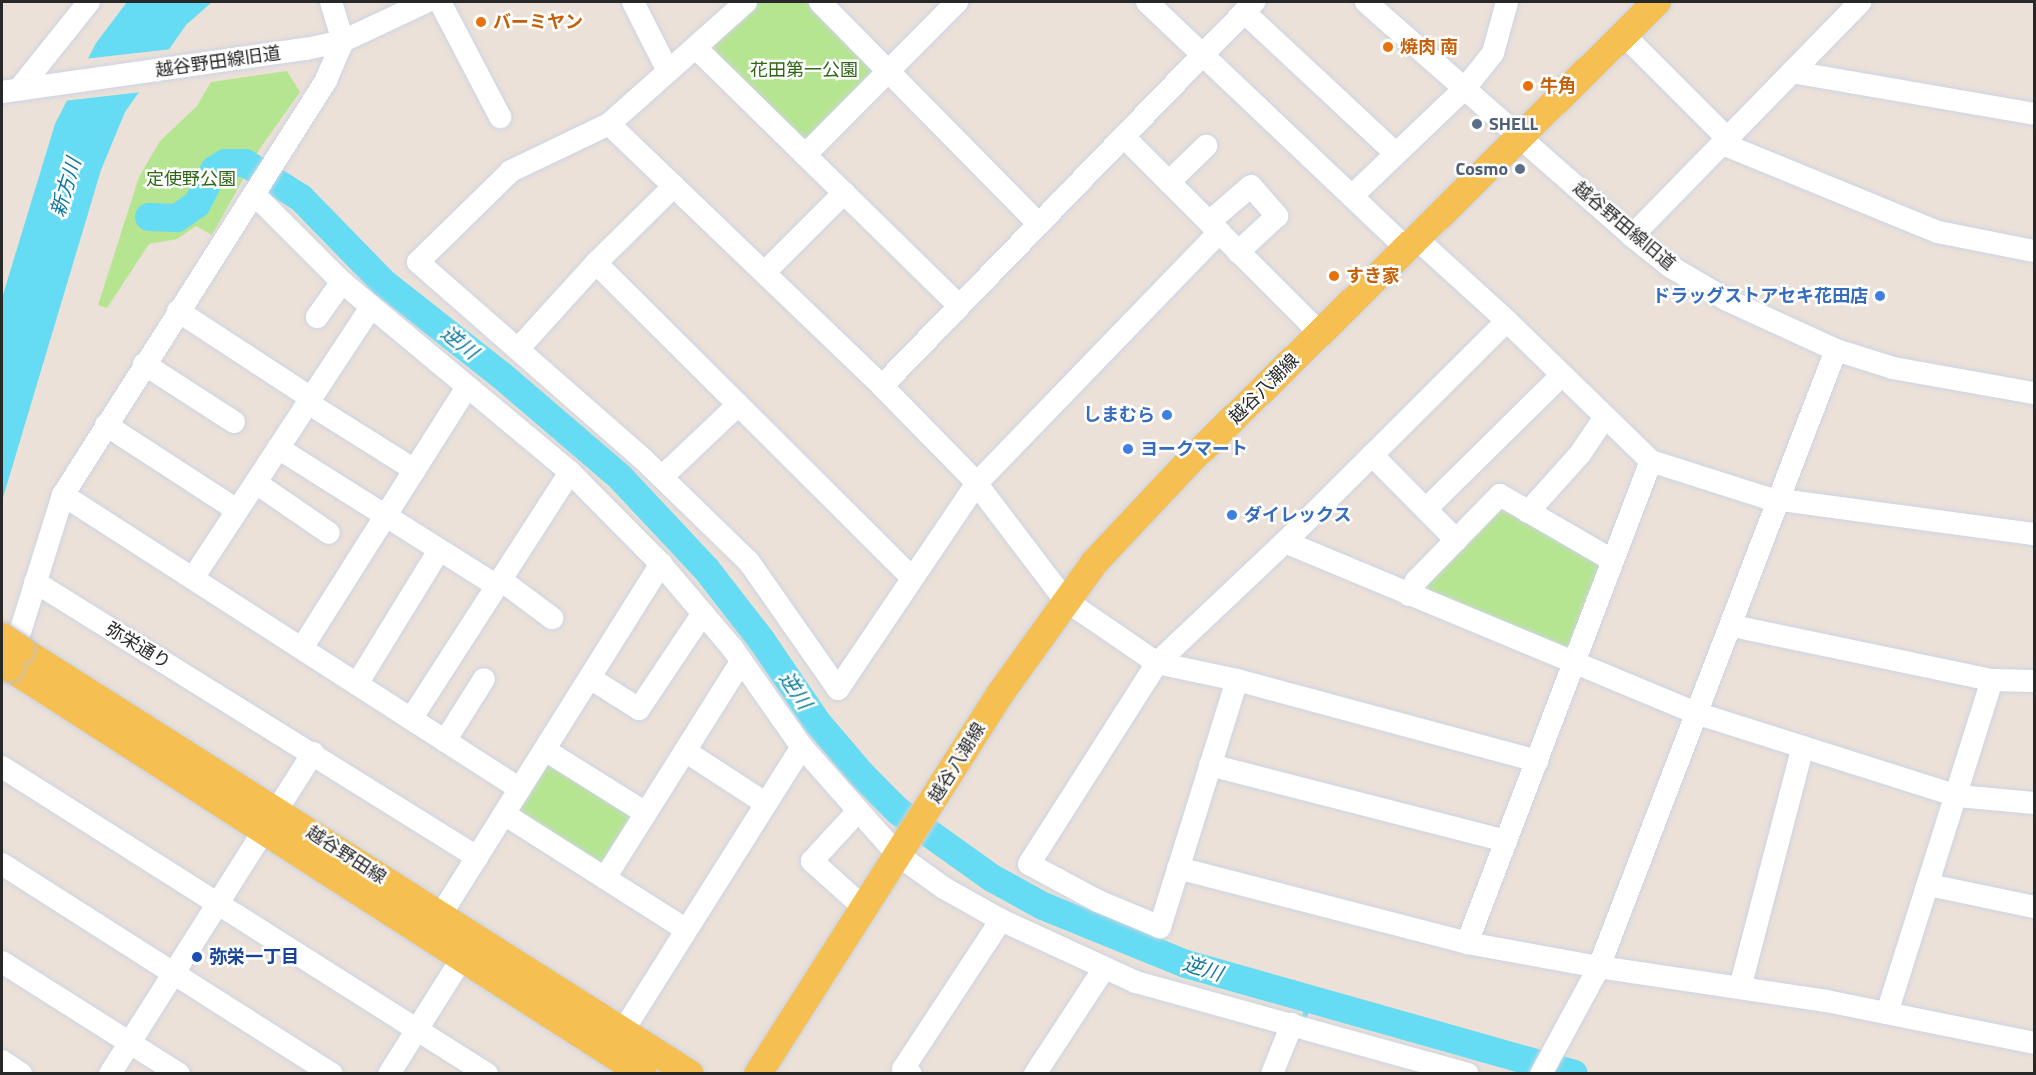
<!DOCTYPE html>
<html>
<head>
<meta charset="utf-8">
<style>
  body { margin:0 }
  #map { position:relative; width:2036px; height:1075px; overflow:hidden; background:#ebe1d8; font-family:"Titillium Web","Noto Sans JP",sans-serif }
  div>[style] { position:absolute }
  .green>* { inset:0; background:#b6e591 }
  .water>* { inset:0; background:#65dcf3 }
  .pier>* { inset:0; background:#ebe1d8 }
  .stream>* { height:4.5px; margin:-2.25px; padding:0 2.25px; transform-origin:2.25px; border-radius:2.25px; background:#65dcf3 }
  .river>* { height:28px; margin:-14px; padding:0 14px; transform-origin:14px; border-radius:14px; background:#65dcf3 }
  .roads { filter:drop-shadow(0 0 2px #cdd3e2) drop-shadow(0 0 2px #cdd3e2) }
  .minor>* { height:22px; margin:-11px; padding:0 11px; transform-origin:11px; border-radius:11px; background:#fff }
  .major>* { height:28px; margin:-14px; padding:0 14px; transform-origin:14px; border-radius:14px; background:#f6bf52 }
  .bridges { filter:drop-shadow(0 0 2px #c3c3c3) drop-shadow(0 0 2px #c3c3c3) }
  .major-bridge>* { height:28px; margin:-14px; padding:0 14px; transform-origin:14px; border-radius:14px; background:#f6bf52 }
  .dots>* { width:16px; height:16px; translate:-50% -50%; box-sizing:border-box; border:3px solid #fff; border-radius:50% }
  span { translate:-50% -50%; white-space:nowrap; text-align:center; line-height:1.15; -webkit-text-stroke:5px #fff; paint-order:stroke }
  .food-label { font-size:18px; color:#c56008; font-weight:700 }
  .left { translate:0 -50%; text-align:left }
  .street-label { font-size:18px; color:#282828 }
  .park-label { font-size:18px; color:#2f6616 }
  .service-label { font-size:18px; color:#4e5e75; font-weight:700 }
  .right { translate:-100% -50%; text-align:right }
  .shop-label { font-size:18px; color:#366cbe; font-weight:700 }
  .transit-label { font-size:18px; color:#164399; font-weight:700 }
  .water-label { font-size:20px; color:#08789b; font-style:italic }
  .frame { position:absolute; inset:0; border:3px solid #282828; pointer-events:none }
</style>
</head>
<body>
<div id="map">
  <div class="green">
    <div style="clip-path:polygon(757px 2px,807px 2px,871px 65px,871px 76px,808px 137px,799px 136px,716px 52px,714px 43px)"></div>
    <div style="clip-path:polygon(287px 71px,300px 92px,261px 147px,212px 235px,196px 226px,177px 239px,149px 244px,107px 308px,98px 305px,139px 177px,160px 141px,197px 106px,211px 82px)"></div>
    <div style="clip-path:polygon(1503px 508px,1601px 566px,1573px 643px,1565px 647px,1431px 591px,1426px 584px)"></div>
    <div style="clip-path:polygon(546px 761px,635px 816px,606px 862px,596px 864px,518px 815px,517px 806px)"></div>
  </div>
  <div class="water">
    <div style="clip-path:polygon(127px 2px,212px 2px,186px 25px,125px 112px,101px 170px,2px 501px,2px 298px,55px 124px,96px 43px)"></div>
  </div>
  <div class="pier">
    <div style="clip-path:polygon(172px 49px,142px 92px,63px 101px,84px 59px)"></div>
  </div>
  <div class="stream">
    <div style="left:1303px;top:1019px;width:21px;rotate:-71deg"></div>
  </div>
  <div class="river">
    <div style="left:149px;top:217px;width:28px;rotate:2deg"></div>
    <div style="left:177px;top:218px;width:24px;rotate:-35deg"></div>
    <div style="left:197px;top:204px;width:38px;rotate:-63deg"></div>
    <div style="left:214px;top:170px;width:13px;rotate:-32deg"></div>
    <div style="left:225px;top:163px;width:20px"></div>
    <div style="left:245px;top:163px;width:66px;rotate:32deg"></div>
    <div style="left:301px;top:198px;width:119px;rotate:45.7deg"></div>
    <div style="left:384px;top:283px;width:149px;rotate:38.2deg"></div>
    <div style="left:501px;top:375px;width:157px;rotate:40.6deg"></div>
    <div style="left:620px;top:477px;width:127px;rotate:46.9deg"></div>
    <div style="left:707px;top:570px;width:90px;rotate:52.2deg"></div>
    <div style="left:762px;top:641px;width:98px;rotate:55.8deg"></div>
    <div style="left:817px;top:722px;width:71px;rotate:49.6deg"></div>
    <div style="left:863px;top:776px;width:49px;rotate:45deg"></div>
    <div style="left:898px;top:811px;width:115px;rotate:35.5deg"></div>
    <div style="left:992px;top:878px;width:58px;rotate:28.8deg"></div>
    <div style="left:1043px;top:906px;width:154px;rotate:22.1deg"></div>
    <div style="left:1186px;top:964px;width:403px;rotate:15.8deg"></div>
  </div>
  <div class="roads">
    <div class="minor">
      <div style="left:440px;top:2px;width:130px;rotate:62.4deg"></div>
      <div style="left:633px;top:2px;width:77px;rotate:63.1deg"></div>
      <div style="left:746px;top:2px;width:183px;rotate:138.3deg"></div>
      <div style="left:609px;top:124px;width:109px;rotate:154.4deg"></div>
      <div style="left:511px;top:171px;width:130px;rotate:135.6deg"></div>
      <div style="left:418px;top:262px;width:300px;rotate:41.2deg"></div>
      <div style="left:644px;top:460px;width:146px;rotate:44.2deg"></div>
      <div style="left:749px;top:562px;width:155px;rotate:55deg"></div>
      <div style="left:838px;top:689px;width:249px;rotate:-56deg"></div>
      <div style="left:977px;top:483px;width:349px;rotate:-46deg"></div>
      <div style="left:820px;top:2px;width:312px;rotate:45.4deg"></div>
      <div style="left:1147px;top:2px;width:359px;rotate:43.5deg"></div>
      <div style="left:1366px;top:2px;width:354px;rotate:41.3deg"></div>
      <div style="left:1632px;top:236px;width:50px;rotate:38.5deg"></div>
      <div style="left:1671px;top:267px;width:65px;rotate:30.5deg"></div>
      <div style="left:1727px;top:300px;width:120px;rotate:24.6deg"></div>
      <div style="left:1836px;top:350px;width:60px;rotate:17.5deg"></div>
      <div style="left:1893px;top:368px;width:143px;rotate:10.1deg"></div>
      <div style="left:1244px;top:12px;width:207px;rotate:43deg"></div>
      <div style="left:1624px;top:35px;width:147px;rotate:45deg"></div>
      <div style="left:697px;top:49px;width:367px;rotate:44.4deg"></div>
      <div style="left:1792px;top:72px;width:246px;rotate:9.8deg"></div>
      <div style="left:20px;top:88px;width:110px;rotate:-51.3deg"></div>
      <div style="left:2px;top:92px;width:307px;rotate:-8.1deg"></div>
      <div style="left:306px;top:49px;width:38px;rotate:-12deg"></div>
      <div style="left:343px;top:41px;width:92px;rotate:-25.2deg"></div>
      <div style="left:609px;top:124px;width:378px;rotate:43.8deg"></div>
      <div style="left:882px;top:386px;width:130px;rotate:45.6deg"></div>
      <div style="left:973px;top:479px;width:152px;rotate:52.8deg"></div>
      <div style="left:1065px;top:600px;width:112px;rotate:34.4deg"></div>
      <div style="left:1157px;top:663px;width:82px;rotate:12deg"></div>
      <div style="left:1237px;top:680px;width:311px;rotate:15.1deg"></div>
      <div style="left:1124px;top:137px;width:277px;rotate:45deg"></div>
      <div style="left:1723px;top:144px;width:232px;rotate:22.3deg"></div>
      <div style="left:1938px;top:232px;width:98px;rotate:11.2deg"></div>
      <div style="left:805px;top:155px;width:216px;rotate:-45.2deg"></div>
      <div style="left:1169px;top:182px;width:52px;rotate:-44.2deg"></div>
      <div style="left:674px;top:186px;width:110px;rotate:135.4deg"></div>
      <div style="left:596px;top:263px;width:446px;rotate:44.9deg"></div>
      <div style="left:254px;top:194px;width:124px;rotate:45deg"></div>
      <div style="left:342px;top:282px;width:297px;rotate:39.8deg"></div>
      <div style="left:570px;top:472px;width:129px;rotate:45.3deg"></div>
      <div style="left:661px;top:564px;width:111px;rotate:49.7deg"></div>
      <div style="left:733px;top:649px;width:120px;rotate:54.9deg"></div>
      <div style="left:802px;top:747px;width:144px;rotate:48.4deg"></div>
      <div style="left:898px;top:855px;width:57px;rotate:35.7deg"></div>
      <div style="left:944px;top:888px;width:65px;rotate:29.3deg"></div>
      <div style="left:1001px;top:920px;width:178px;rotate:123.3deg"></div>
      <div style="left:903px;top:1069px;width:9px;rotate:32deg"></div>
      <div style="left:1352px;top:196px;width:158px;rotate:-43.7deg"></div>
      <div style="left:1466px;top:87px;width:43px;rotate:-51.5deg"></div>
      <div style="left:1493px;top:53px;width:53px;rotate:-74.6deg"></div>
      <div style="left:1209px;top:222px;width:55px;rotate:-40.6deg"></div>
      <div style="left:1251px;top:186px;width:40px;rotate:49deg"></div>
      <div style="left:1277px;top:216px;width:53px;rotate:137.3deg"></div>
      <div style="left:1632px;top:236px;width:327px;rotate:-45.7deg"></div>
      <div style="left:1417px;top:239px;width:122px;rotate:42.3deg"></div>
      <div style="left:1507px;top:321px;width:201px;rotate:44.2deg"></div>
      <div style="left:1651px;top:461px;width:122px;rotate:17.7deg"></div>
      <div style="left:1767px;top:498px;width:269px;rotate:7.7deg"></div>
      <div style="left:765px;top:272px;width:112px;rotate:-45deg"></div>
      <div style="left:178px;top:311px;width:159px;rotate:33.2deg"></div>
      <div style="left:317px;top:317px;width:43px;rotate:-54.5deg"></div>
      <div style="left:518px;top:349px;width:116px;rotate:-47.8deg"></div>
      <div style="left:144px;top:364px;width:107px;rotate:32.8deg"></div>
      <div style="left:882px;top:386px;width:535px;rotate:-45.91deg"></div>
      <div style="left:308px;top:403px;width:126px;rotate:32.1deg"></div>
      <div style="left:106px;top:425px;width:156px;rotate:33deg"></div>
      <div style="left:278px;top:448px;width:259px;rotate:32.2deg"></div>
      <div style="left:1372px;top:455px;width:120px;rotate:45.3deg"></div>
      <div style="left:662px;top:477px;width:105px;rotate:-43.5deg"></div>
      <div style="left:256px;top:483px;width:88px;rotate:34.4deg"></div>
      <div style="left:63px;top:495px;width:543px;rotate:32.75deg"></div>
      <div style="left:1426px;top:509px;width:191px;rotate:-44.6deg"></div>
      <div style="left:1528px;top:512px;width:78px;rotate:-48.1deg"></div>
      <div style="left:1580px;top:454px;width:45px;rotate:-56deg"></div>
      <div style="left:1285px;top:542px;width:448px;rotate:22.6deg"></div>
      <div style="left:1699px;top:714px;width:272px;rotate:17.6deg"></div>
      <div style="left:1958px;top:796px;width:76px;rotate:5.3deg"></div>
      <div style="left:193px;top:578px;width:324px;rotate:-56.7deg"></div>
      <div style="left:501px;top:580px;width:64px;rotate:36.7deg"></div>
      <div style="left:35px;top:582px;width:521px;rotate:31.89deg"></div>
      <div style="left:1409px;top:595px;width:16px;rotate:-63deg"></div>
      <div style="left:1416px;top:581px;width:120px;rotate:-45.7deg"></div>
      <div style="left:1500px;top:495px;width:129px;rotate:30.1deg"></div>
      <div style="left:1733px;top:626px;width:265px;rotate:11.8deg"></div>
      <div style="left:1992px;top:680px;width:42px;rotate:1.4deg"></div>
      <div style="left:302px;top:648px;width:309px;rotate:-57.7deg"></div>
      <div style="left:7px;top:659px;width:33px;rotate:-65deg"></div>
      <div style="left:21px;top:629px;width:140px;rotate:-72.6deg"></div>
      <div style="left:63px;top:495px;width:491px;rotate:-57.6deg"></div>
      <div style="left:326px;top:80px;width:43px;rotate:-66.4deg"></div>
      <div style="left:343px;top:41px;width:41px;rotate:-107.1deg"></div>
      <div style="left:590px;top:678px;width:58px;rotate:32.3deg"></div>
      <div style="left:639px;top:709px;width:115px;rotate:-56.3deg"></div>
      <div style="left:1237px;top:680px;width:259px;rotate:107.3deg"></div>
      <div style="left:1160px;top:927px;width:67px;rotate:-157.2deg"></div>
      <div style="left:1098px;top:901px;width:78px;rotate:-151.8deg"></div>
      <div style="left:1029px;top:864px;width:238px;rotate:-57.5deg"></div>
      <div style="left:1157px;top:663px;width:176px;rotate:-43.4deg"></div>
      <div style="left:1285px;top:542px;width:313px;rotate:-44.9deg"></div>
      <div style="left:357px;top:684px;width:157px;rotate:-58.5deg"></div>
      <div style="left:411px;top:719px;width:294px;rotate:-57.2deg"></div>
      <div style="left:445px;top:741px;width:73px;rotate:-57.8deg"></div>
      <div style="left:545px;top:750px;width:119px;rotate:32deg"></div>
      <div style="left:685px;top:751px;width:95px;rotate:33deg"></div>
      <div style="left:1210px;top:765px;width:306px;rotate:14.4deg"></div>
      <div style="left:2px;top:767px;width:574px;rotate:32.33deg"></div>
      <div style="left:858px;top:811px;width:68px;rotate:132.6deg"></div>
      <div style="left:812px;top:861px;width:70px;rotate:42.1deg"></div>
      <div style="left:504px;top:814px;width:214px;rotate:32.4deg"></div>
      <div style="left:2px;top:864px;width:391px;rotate:32.5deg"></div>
      <div style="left:1178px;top:868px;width:299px;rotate:14.5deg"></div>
      <div style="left:1467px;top:943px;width:134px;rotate:10.3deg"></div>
      <div style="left:1599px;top:967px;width:230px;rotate:8.5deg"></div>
      <div style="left:1826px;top:1001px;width:212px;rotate:11.4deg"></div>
      <div style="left:605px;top:878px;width:255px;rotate:-57.8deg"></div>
      <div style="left:1929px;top:885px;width:107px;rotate:11.8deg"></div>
      <div style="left:440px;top:916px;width:416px;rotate:-57.9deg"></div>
      <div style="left:1001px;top:920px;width:149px;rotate:24.7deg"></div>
      <div style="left:1136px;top:982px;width:344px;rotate:15.5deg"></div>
      <div style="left:1467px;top:943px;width:516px;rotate:-69.11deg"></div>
      <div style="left:2px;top:962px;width:209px;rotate:32.3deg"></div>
      <div style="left:1740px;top:988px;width:249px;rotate:-75.4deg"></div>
      <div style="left:1887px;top:1013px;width:349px;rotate:-72.5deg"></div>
      <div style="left:623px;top:1031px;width:336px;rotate:-57.8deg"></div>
      <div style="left:2px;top:1061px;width:23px;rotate:34deg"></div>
      <div style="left:110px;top:1074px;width:380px;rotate:-57.7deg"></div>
      <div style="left:389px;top:1074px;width:137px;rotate:-57.8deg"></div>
      <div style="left:1035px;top:1074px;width:124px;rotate:-56.8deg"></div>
      <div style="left:1272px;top:1074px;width:54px;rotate:-68.2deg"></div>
      <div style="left:1541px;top:1074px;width:122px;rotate:-61.5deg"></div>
      <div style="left:1599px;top:967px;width:661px;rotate:-68.99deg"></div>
    </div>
    <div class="major">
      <div style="left:20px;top:649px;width:793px;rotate:32.39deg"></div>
      <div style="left:9px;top:667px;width:753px;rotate:32.7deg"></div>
      <div style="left:758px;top:1074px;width:451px;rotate:-57.5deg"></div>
      <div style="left:1000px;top:694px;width:161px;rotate:-54.3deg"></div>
      <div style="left:1094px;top:563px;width:136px;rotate:-46.8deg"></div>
      <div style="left:1187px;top:464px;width:659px;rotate:-44.51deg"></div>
    </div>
  </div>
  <div class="bridges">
    <div class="major-bridge">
      <div style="left:2px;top:637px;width:22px;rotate:34deg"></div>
      <div style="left:2px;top:662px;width:9px;rotate:36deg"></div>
    </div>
  </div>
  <div class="dots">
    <div style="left:481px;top:22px;background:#e8710a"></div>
    <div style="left:1388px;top:47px;background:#e8710a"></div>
    <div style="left:1528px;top:86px;background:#e8710a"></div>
    <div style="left:1477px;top:124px;background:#5c6f8a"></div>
    <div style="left:1520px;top:169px;background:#5c6f8a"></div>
    <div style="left:1334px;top:276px;background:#e8710a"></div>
    <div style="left:1880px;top:296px;background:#3f7fe0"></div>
    <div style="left:1167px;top:415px;background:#3f7fe0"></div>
    <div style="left:1128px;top:449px;background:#3f7fe0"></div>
    <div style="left:1232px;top:515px;background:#3f7fe0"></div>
    <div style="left:197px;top:957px;background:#1a4fb4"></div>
  </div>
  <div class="food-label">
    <span class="left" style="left:493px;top:22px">バーミヤン</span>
    <span class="left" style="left:1400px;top:47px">焼肉 南</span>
    <span class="left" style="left:1540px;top:86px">牛角</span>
    <span class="left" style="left:1346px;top:276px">すき家</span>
  </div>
  <div class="street-label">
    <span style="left:218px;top:62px;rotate:-8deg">越谷野田線旧道</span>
    <span style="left:1624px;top:226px;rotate:40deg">越谷野田線旧道</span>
    <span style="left:1264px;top:389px;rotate:-45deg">越谷八潮線</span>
    <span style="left:138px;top:646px;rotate:31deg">弥栄通り</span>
    <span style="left:957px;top:763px;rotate:-58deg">越谷八潮線</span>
    <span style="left:346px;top:855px;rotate:33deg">越谷野田線</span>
  </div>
  <div class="park-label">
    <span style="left:804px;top:70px">花田第一公園</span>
    <span style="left:191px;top:179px">定使野公園</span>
  </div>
  <div class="service-label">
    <span class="left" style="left:1489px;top:124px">SHELL</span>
    <span class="right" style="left:1508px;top:169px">Cosmo</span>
  </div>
  <div class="shop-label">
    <span class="right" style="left:1868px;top:296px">ドラッグストアセキ花田店</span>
    <span class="right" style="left:1155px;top:415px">しまむら</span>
    <span class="left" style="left:1140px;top:449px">ヨークマート</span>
    <span class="left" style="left:1244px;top:515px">ダイレックス</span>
  </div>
  <div class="transit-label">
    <span class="left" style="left:209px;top:957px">弥栄一丁目</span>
  </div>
  <div class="water-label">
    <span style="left:65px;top:187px;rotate:-73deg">新方川</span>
    <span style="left:460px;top:342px;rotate:38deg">逆川</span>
    <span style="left:796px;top:690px;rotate:56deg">逆川</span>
    <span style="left:1203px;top:968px;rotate:17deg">逆川</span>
  </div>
  <div class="frame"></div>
</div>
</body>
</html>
